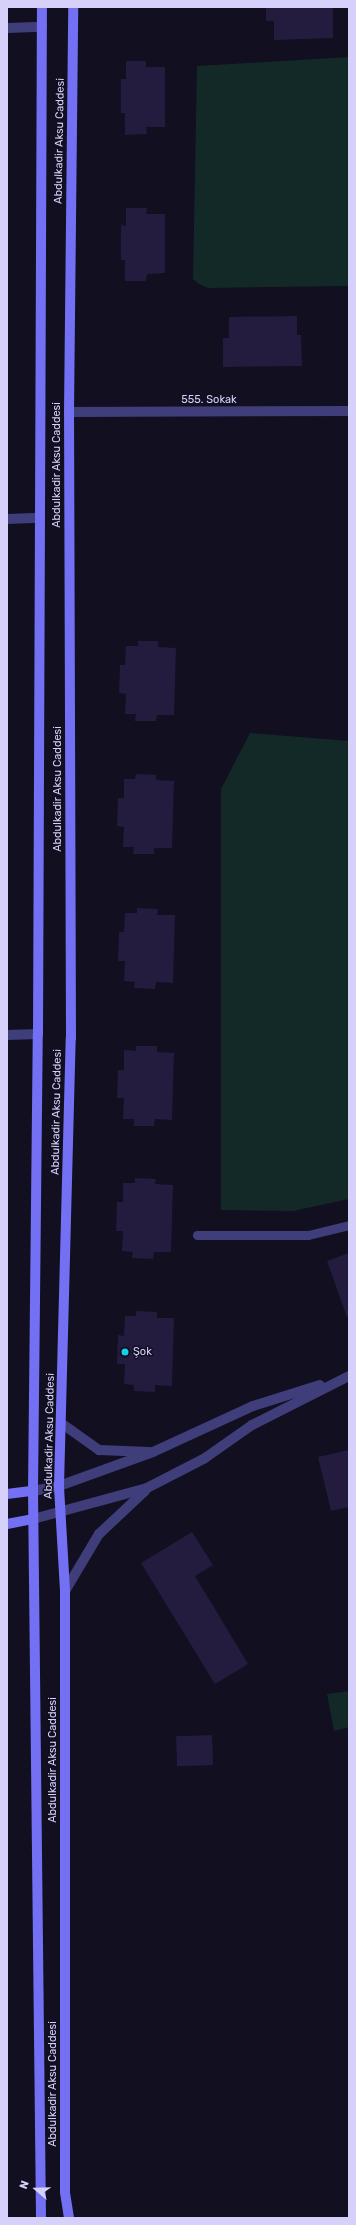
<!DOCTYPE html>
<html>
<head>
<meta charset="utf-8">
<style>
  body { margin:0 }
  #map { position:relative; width:356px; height:2225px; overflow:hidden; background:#110f20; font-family:Rubik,sans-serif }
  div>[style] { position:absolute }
  .green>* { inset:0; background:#122928 }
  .building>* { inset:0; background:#231c3f; transform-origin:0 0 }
  .service>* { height:9px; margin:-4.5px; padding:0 4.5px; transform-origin:4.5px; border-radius:4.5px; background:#3f3e7b }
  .minor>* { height:10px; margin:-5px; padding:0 5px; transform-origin:5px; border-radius:5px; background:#3f3e7b }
  .tertiary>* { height:10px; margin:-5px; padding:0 5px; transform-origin:5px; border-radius:5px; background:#3f3e7b }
  .secondary>* { height:10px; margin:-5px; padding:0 5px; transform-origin:5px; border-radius:5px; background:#7370f3 }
  .dots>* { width:11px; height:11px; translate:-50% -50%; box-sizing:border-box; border:2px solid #110f20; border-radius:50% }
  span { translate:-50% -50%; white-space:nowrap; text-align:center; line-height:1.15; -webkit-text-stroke:3px #110f20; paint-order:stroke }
  .street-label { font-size:11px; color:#d6d1fb }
  .poi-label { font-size:11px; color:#d6d1fb }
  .left { translate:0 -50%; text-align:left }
  .frame { position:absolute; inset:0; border:8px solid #d6d1fb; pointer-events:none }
  .north { position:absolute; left:16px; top:2169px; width:40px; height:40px; -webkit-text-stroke:3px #110f20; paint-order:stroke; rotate:290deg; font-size:11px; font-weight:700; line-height:16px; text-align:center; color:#d6d1fb }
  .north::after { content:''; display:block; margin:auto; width:14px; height:18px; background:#d6d1fb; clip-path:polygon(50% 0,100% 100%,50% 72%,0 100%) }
</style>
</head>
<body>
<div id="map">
  <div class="green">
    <div style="clip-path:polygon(349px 57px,349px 286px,208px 288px,199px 284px,193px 279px,197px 66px)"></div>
    <div style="clip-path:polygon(250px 733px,349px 741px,349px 1199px,293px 1211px,221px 1210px,221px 789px)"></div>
    <div style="clip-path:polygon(349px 1691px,349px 1727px,334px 1731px,327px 1694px)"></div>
  </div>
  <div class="building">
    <div style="clip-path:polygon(266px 7px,333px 7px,333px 38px,274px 40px,274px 21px,266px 21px)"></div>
    <div style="clip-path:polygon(126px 61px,146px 61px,146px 67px,165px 67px,165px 127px,146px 127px,147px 134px,125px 135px,125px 113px,121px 113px,121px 79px,126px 79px)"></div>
    <div style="clip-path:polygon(126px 208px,147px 208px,146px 214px,165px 214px,165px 273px,147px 274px,146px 281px,125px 281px,125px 260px,121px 260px,121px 225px,126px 226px)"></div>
    <div style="clip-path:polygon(297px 316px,297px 335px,301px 335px,302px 366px,223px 367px,223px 338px,229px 338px,229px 317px)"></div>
    <div style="clip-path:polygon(138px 641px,158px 641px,158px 647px,176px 648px,174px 715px,157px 715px,156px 721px,135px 721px,136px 714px,125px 714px,126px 694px,119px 693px,120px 665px,125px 665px,126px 646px,138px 646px)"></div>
    <div style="clip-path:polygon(136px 774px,156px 775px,156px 780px,174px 781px,172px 848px,154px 848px,154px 854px,133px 854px,134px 847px,123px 847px,124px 827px,117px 826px,118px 798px,124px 798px,124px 779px,135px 779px)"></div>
    <div style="clip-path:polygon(137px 908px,158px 909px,157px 915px,175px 915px,173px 983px,156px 982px,155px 989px,134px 988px,135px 982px,124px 981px,125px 961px,118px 961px,119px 932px,124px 932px,125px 913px,137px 913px)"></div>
    <div style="clip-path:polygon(136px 1046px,157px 1046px,157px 1052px,174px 1053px,172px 1120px,155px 1119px,154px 1126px,134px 1126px,134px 1119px,123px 1119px,124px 1098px,117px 1098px,118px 1070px,124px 1070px,124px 1050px,136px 1051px)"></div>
    <div style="clip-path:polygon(135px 1178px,156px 1179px,155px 1184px,173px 1185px,171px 1252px,154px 1252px,153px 1259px,132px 1258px,133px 1252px,122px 1251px,123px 1231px,116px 1231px,117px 1202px,123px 1202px,123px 1183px,135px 1183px)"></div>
    <div style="clip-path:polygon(349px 1253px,349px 1316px,347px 1317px,327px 1261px)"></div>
    <div style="clip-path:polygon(136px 1311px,157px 1312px,157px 1318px,174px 1318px,172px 1386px,155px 1385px,155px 1392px,134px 1391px,134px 1385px,124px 1384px,125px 1364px,117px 1364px,118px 1335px,124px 1336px,125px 1316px,136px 1316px)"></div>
    <div style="clip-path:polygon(349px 1450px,349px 1507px,331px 1511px,318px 1457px)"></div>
    <div style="clip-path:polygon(192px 1532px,213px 1565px,195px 1576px,248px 1664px,215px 1684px,141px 1563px)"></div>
    <div style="left:212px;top:1735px;width:30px;height:36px;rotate:88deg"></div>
  </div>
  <div class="service">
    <div style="left:197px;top:1235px;width:111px"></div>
    <div style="left:308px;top:1235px;width:42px;rotate:-13.7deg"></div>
  </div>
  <div class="minor">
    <div style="left:7px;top:28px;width:35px;rotate:-2deg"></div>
    <div style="left:69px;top:412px;width:280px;rotate:-0.2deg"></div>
    <div style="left:7px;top:519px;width:33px;rotate:-2deg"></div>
    <div style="left:7px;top:1035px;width:31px;rotate:-2deg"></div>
  </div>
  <div class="tertiary">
    <div style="left:61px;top:1423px;width:47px;rotate:35.4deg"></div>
    <div style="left:99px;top:1450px;width:50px;rotate:2.3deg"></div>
    <div style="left:33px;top:1491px;width:26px;rotate:-11deg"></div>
    <div style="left:59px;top:1486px;width:100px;rotate:-19.9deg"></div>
    <div style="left:153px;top:1452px;width:110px;rotate:-24.7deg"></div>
    <div style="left:253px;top:1406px;width:70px;rotate:-17.4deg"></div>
    <div style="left:33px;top:1519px;width:118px;rotate:-15.2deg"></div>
    <div style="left:147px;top:1488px;width:65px;rotate:-27.3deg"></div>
    <div style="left:205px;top:1458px;width:57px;rotate:-35.1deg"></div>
    <div style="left:252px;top:1425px;width:109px;rotate:-26.8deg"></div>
    <div style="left:65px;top:1591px;width:66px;rotate:-59.2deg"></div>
    <div style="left:99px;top:1534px;width:63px;rotate:-43.1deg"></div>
  </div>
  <div class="secondary">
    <div style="left:7px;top:1494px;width:26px;rotate:-7deg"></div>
    <div style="left:7px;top:1524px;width:26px;rotate:-11deg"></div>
    <div style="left:41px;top:2218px;width:727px;rotate:-90.63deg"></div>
    <div style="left:33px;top:1491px;width:457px;rotate:-89.4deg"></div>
    <div style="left:38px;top:1034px;width:1027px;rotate:-89.78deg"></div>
    <div style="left:69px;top:2218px;width:26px;rotate:-99deg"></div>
    <div style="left:65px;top:2192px;width:601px;rotate:-90deg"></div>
    <div style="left:65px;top:1591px;width:105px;rotate:-93.3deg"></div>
    <div style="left:59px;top:1486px;width:448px;rotate:-88.5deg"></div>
    <div style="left:71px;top:1038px;width:626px;rotate:-90.18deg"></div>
    <div style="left:69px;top:412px;width:405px;rotate:-89.4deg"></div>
  </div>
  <div class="dots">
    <div style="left:125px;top:1352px;background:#13d2e5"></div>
  </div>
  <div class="street-label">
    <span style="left:60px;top:141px;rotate:-89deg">Abdulkadir Aksu Caddesi</span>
    <span style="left:209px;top:400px">555. Sokak</span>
    <span style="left:57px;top:465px;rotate:-90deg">Abdulkadir Aksu Caddesi</span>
    <span style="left:58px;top:789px;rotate:-90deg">Abdulkadir Aksu Caddesi</span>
    <span style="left:57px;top:1112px;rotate:-89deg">Abdulkadir Aksu Caddesi</span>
    <span style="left:50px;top:1436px;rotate:-89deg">Abdulkadir Aksu Caddesi</span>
    <span style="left:53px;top:1760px;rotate:-90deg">Abdulkadir Aksu Caddesi</span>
    <span style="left:53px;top:2084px;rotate:-90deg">Abdulkadir Aksu Caddesi</span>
  </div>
  <div class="poi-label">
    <span class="left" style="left:133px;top:1352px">Şok</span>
  </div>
  <div class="frame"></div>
  <div class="north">N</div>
</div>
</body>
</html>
